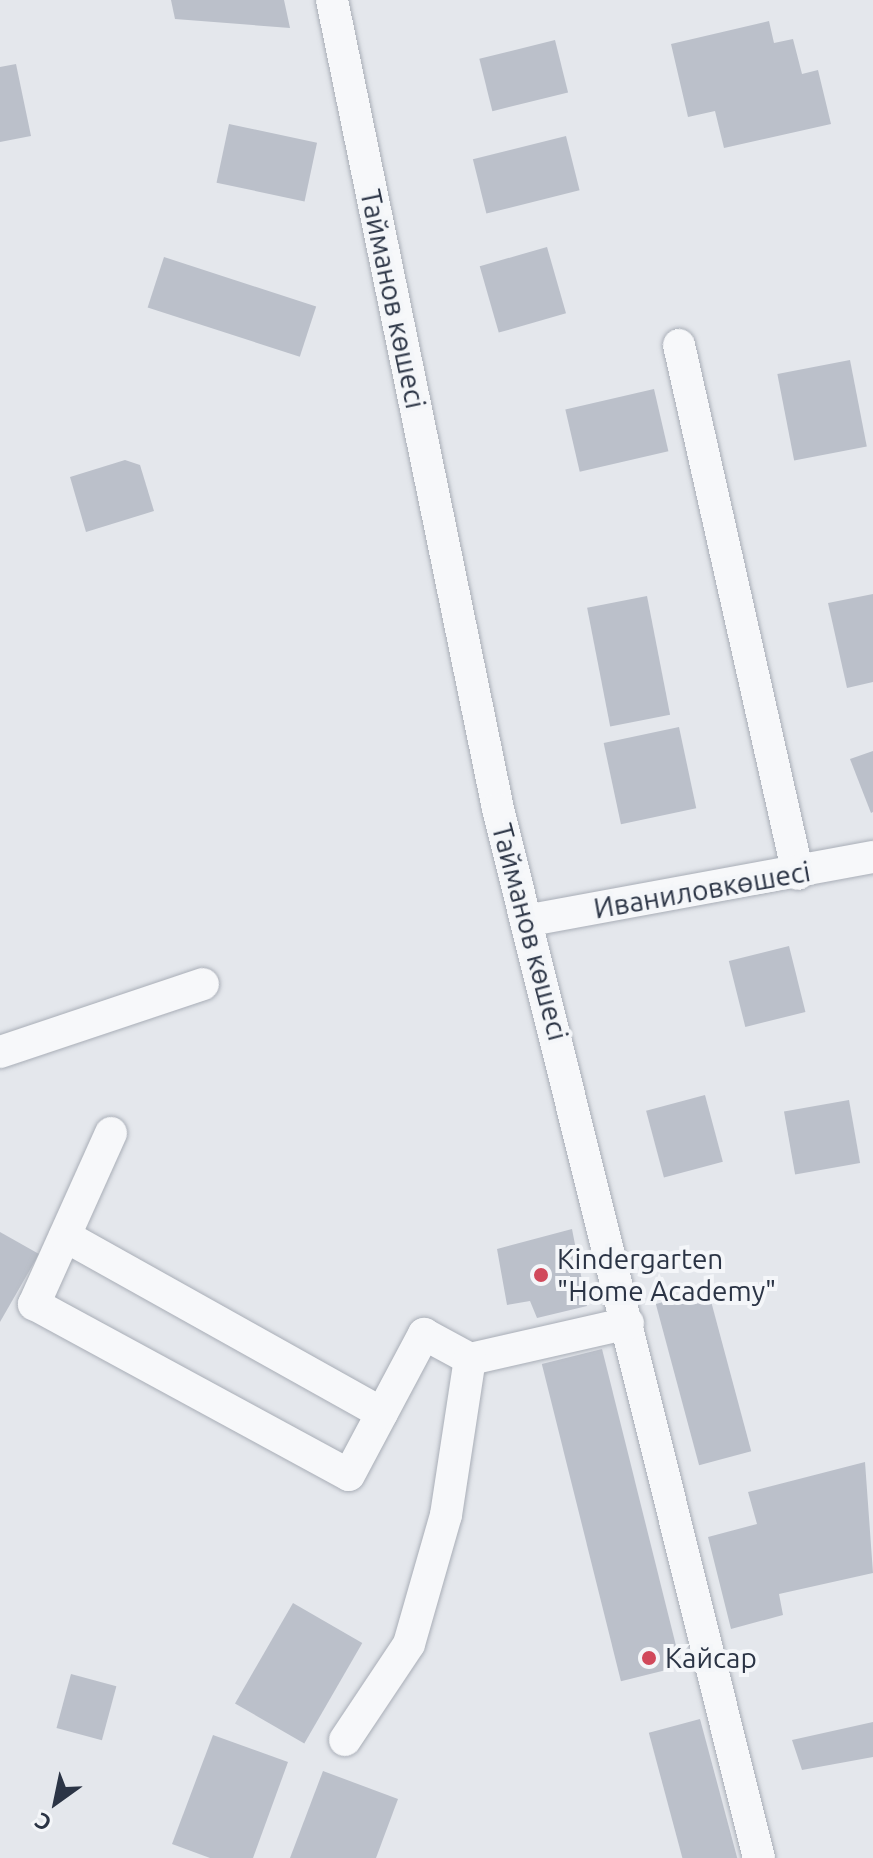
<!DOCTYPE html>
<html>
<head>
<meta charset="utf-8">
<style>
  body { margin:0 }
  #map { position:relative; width:873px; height:1858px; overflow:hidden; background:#e4e7ec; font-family:Ubuntu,sans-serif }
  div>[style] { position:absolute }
  .building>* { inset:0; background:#bbc0ca; transform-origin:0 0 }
  .roads { filter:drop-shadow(0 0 2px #a9aeb7) drop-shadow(0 0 2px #a9aeb7) }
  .minor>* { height:32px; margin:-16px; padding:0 16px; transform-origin:16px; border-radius:16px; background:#f7f8fa }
  .dots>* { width:22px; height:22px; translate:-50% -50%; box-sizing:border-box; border:4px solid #f4f6f9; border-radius:50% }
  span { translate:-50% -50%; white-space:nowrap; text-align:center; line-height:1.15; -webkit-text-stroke:8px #f4f6f9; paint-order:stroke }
  .street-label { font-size:28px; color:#2b3445 }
  .poi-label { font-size:28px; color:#2b3445 }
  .left { translate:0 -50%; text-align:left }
  .north { position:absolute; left:16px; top:1762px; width:80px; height:80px; -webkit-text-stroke:6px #f4f6f9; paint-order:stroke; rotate:213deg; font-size:22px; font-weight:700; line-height:32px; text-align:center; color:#2b3445 }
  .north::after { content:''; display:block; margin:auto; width:28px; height:36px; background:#2b3445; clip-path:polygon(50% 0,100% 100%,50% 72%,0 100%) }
</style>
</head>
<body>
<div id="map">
  <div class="building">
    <div style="clip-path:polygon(171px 0,284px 0,290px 28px,175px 19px)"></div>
    <div style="clip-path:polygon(769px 21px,774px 43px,793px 39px,802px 74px,818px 70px,831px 124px,724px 148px,715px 111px,688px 117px,671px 44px)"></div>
    <div style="left:555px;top:40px;width:54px;height:78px;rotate:76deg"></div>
    <div style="clip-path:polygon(16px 64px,31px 136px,0 142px,0 67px)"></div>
    <div style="left:229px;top:124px;width:90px;height:60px;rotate:12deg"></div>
    <div style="left:566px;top:136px;width:56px;height:96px;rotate:76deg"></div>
    <div style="left:547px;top:247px;width:69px;height:70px;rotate:74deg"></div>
    <div style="left:164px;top:257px;width:160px;height:53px;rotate:18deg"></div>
    <div style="left:850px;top:360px;width:88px;height:74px;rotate:79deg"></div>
    <div style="left:654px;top:389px;width:64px;height:91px;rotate:77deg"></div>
    <div style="clip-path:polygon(125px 460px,140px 465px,154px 511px,86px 532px,70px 477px)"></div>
    <div style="clip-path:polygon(873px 594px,873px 682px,847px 688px,828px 603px)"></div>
    <div style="left:647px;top:596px;width:121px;height:61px;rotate:79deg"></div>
    <div style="left:679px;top:727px;width:83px;height:77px;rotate:78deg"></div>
    <div style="clip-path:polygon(873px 751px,873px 812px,871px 813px,850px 759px)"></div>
    <div style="left:789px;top:946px;width:68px;height:62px;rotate:76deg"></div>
    <div style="left:705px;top:1095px;width:69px;height:61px;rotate:75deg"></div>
    <div style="left:849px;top:1100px;width:64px;height:66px;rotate:80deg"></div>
    <div style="clip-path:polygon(572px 1229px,587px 1306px,537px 1318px,530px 1301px,507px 1305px,497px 1249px)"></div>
    <div style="clip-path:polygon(0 1232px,39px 1254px,0 1322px)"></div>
    <div style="left:708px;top:1290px;width:167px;height:54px;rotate:75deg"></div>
    <div style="left:602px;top:1349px;width:327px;height:62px;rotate:76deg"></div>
    <div style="clip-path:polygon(865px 1462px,873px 1573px,779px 1594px,783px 1615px,731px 1629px,708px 1537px,757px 1524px,748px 1492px)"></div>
    <div style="left:293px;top:1603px;width:80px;height:116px;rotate:30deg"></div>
    <div style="left:71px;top:1674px;width:47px;height:56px;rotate:15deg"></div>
    <div style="left:700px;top:1719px;width:144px;height:53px;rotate:75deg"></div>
    <div style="clip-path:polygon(873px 1722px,873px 1757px,802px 1770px,792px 1740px)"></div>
    <div style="clip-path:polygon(213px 1735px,288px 1762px,253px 1858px,210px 1858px,172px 1844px)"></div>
    <div style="clip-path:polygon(323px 1771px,398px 1799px,376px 1858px,290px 1858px)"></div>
  </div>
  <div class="roads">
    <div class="minor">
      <div style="left:332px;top:0;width:826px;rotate:78.4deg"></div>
      <div style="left:498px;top:809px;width:1081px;rotate:76.03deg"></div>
      <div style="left:679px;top:345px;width:542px;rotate:77.32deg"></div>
      <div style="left:530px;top:920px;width:349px;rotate:-10.4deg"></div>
      <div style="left:0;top:1052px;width:214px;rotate:-18.5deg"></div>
      <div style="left:111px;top:1133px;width:188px;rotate:114.2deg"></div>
      <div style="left:34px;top:1304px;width:358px;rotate:28.5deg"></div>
      <div style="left:349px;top:1475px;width:160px;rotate:-62deg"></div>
      <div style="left:424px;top:1334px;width:52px;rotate:28.5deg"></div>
      <div style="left:470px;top:1359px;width:162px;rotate:-12.8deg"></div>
      <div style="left:65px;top:1236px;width:363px;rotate:29.2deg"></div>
      <div style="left:345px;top:1740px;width:115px;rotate:-56.3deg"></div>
      <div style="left:409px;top:1644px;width:134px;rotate:-74deg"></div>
      <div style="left:446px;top:1515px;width:158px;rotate:-81.3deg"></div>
    </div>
  </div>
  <div class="dots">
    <div style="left:541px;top:1275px;background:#d1495b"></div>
    <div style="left:649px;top:1658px;background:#d1495b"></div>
  </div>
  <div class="street-label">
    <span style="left:393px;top:299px;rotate:78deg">Тайманов көшесі</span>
    <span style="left:702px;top:890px;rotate:-10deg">Иваниловкөшесі</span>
    <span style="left:530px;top:932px;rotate:75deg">Тайманов көшесі</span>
  </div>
  <div class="poi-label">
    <span class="left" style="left:557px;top:1275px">Kindergarten<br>"Home Academy"</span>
    <span class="left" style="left:665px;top:1658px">Кайсар</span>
  </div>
  <div class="north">С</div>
</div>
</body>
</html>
